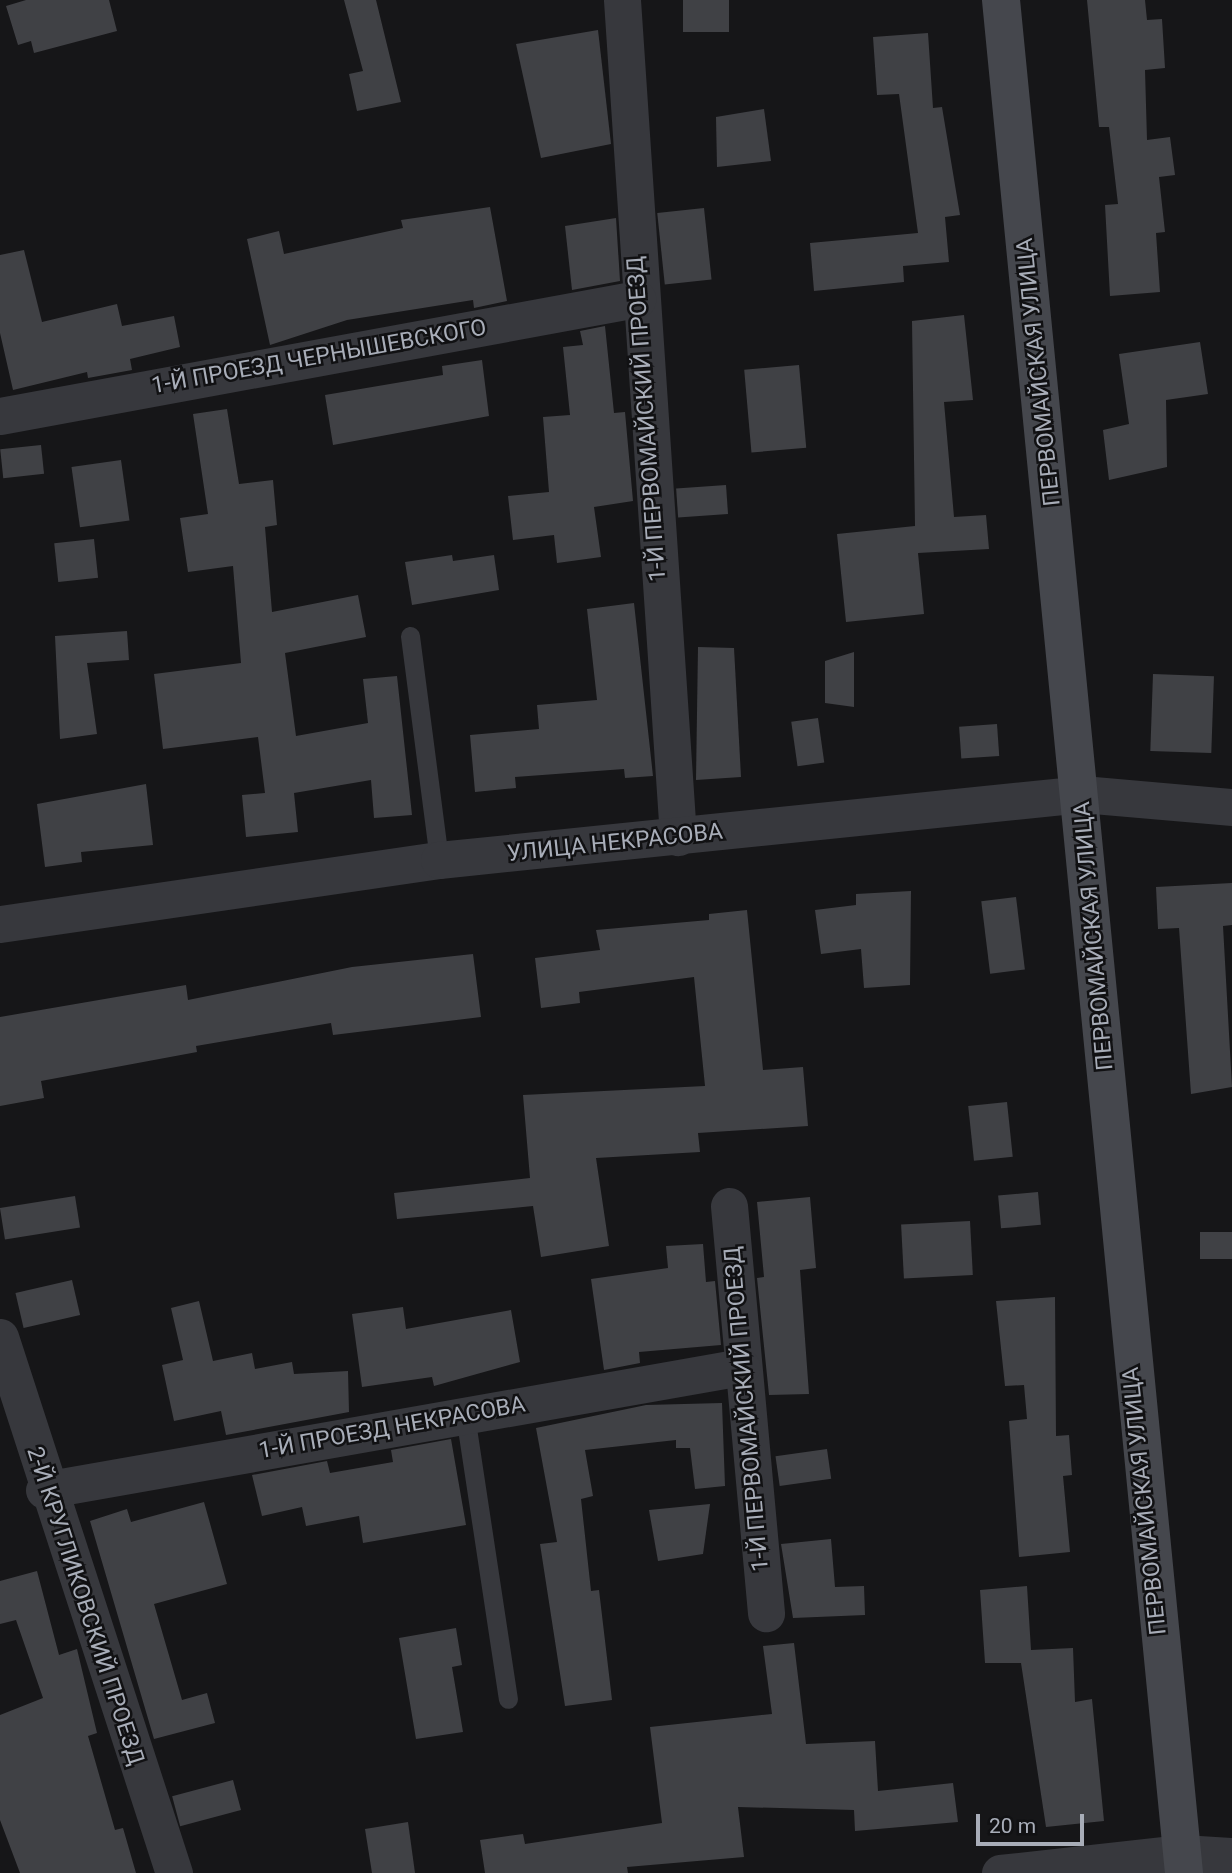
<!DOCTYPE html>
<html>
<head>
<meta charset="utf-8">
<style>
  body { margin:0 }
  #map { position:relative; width:1232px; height:1873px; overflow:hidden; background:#161618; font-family:Roboto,sans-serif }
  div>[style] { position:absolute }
  .building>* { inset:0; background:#404145; transform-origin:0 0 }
  .lane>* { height:19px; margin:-9.5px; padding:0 9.5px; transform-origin:9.5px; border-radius:9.5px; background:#37383d }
  .street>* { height:37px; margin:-18.5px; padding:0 18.5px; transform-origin:18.5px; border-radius:18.5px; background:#37383d }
  .secondary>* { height:38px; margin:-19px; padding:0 19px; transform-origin:19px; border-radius:19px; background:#45474d }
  span { translate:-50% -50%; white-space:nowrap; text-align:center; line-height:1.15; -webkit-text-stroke:5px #111113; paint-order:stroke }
  .street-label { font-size:23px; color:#a8adb8 }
  .scale { position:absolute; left:976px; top:1814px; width:108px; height:32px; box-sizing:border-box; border:4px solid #a8adb8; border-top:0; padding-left:9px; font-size:21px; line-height:24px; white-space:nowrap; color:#a8adb8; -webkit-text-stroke:5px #111113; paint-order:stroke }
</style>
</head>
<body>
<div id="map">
  <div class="building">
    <div style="clip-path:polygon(26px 0,109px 0,117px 31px,34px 53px,31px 41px,18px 45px,6px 6px)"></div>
    <div style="clip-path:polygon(344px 0,376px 0,401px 102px,357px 111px,349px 74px,363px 71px)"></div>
    <div style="left:683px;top:0;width:46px;height:32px"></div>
    <div style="clip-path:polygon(1087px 0,1145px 0,1147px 20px,1162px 19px,1165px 68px,1145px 70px,1147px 140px,1170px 137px,1175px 175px,1159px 177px,1165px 232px,1156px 233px,1160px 292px,1110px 296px,1105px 205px,1118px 204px,1109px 127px,1099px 127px)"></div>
    <div style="clip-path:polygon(598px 30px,611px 144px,541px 158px,516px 44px)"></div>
    <div style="clip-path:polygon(928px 33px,933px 108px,942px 107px,960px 215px,945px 217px,949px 262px,903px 266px,904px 282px,814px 291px,810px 243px,918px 233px,899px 94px,877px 95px,873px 37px)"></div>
    <div style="clip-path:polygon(764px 109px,771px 161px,717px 167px,716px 117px)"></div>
    <div style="clip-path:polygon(490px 207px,507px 301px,474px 308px,473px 300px,347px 320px,270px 345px,247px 239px,279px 231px,284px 254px,403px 228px,401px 220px)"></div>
    <div style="left:704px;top:208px;width:72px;height:47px;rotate:84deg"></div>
    <div style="clip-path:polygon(616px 218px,620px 281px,572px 290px,565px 226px)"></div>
    <div style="clip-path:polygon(24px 250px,42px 322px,117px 304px,122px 326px,174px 316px,180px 347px,130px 359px,132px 370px,88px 378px,87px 372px,13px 390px,0 333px,0 255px)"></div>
    <div style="clip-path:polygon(964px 315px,973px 400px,944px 402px,954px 517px,986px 515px,989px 549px,918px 553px,924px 614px,846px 622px,837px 534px,915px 526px,912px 321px)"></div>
    <div style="clip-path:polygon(605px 326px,614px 413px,625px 412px,633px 501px,594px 507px,601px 557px,557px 563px,554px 535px,513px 540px,508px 496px,549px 492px,543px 417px,570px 415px,563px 347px,583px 345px,580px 331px)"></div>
    <div style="clip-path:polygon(1200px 342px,1208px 394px,1166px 400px,1167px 467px,1109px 480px,1103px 430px,1129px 424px,1119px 354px)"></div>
    <div style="clip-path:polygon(482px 360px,489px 416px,333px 445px,325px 395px,443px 375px,442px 366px)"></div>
    <div style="left:799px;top:365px;width:83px;height:55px;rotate:85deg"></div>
    <div style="clip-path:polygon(227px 409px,239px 484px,273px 480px,277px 525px,265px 527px,272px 612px,358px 595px,366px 637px,285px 653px,296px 736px,368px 723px,363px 679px,397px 676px,412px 815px,374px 818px,371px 780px,294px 793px,298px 832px,246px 837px,242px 795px,265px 793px,258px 737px,163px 749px,154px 674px,241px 663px,233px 566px,188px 572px,180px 518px,208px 514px,193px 414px)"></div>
    <div style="left:41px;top:445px;width:29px;height:41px;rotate:84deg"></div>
    <div style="left:121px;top:460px;width:61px;height:50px;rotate:82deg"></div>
    <div style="left:726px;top:485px;width:29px;height:50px;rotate:86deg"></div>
    <div style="left:94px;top:539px;width:39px;height:40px;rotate:84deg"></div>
    <div style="clip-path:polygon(452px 555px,453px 561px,494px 555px,499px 590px,412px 605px,405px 562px)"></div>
    <div style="clip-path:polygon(634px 603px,653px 776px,625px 778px,624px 769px,515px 777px,516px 788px,475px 792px,470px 735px,539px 729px,537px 705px,597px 700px,587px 609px)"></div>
    <div style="clip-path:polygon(127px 631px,129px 660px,87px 663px,97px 734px,60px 739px,55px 636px)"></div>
    <div style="clip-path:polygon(698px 647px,734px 648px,741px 777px,696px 780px)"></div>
    <div style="clip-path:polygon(854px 652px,854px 707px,825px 703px,825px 661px)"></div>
    <div style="left:1153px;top:674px;width:61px;height:77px;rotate:2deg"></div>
    <div style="left:818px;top:718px;width:45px;height:27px;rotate:82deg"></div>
    <div style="left:997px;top:724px;width:32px;height:38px;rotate:86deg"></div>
    <div style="clip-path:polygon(146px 784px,153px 845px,81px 852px,82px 862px,45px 867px,37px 804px)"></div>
    <div style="clip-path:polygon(1232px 883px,1232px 925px,1223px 926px,1232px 1087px,1191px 1094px,1179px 928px,1158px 929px,1156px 887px)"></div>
    <div style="clip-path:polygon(911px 891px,910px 985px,864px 988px,861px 949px,821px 954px,815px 910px,856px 905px,856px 894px)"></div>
    <div style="left:1016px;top:897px;width:73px;height:35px;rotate:83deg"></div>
    <div style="clip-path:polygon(747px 910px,763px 1070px,803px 1067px,808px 1126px,698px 1133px,700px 1152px,596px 1158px,609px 1246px,541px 1257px,533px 1206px,397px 1219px,394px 1193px,530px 1178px,523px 1095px,705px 1086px,694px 977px,579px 992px,580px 1003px,541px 1008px,535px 958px,600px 950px,596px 930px,709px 920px,709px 914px)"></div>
    <div style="clip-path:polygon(473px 954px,481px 1017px,333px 1035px,331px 1023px,196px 1046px,197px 1052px,41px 1081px,44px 1098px,0 1106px,0 1017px,186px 985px,188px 1000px,352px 967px)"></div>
    <div style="left:1007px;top:1102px;width:55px;height:39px;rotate:84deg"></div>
    <div style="left:1038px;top:1192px;width:33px;height:40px;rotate:85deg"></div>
    <div style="left:75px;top:1196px;width:32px;height:76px;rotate:81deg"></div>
    <div style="clip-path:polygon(810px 1197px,816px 1268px,800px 1270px,809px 1394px,769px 1395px,757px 1278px,764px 1277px,757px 1202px)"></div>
    <div style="left:970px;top:1221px;width:54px;height:69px;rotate:87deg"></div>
    <div style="left:1232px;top:1232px;width:27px;height:32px;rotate:90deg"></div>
    <div style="clip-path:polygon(703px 1244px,706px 1282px,715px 1281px,721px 1345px,639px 1352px,640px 1363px,604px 1370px,591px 1279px,668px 1268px,666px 1246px)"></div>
    <div style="left:72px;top:1280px;width:36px;height:58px;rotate:77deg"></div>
    <div style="clip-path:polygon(1055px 1297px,1056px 1436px,1069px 1435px,1072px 1475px,1063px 1476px,1070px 1552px,1019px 1557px,1009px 1421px,1027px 1419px,1024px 1385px,1005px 1386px,996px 1301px)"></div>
    <div style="clip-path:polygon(199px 1301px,213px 1361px,252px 1353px,255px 1369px,292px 1362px,294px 1374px,348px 1371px,349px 1412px,226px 1435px,221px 1411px,174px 1421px,162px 1365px,183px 1360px,171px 1308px)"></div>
    <div style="clip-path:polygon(403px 1307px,406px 1329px,511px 1310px,520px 1362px,434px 1386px,432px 1377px,362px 1387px,352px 1314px)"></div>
    <div style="clip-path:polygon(722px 1403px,725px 1486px,695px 1489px,690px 1448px,676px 1448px,676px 1440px,585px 1450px,593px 1496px,581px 1499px,591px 1591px,599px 1590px,612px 1700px,565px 1706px,540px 1544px,557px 1542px,536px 1428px,646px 1405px)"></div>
    <div style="clip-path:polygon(451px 1439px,466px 1525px,363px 1543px,359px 1516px,306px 1526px,302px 1507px,262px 1516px,252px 1475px,327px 1461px,330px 1473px,393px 1462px,391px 1450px)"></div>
    <div style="left:827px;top:1449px;width:30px;height:52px;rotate:82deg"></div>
    <div style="clip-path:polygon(204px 1502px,227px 1584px,154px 1604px,182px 1700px,207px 1693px,215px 1723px,154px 1739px,90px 1521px,127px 1509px,131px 1522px)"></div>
    <div style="clip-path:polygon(710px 1504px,703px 1554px,658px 1561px,649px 1510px)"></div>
    <div style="clip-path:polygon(831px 1539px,835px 1587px,864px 1586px,865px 1615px,793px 1618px,781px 1544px)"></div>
    <div style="clip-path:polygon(37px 1571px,59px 1655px,77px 1649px,97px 1733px,88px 1736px,115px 1830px,123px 1828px,136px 1873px,20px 1873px,0 1820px,0 1715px,43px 1698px,16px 1620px,0 1624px,0 1581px)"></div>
    <div style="clip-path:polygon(1027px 1586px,1031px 1650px,1073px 1648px,1075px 1702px,1092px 1699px,1104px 1821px,1046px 1827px,1021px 1663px,985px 1663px,980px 1590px)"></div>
    <div style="clip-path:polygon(456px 1628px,462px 1665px,452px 1667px,463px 1732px,416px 1739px,399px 1638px)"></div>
    <div style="clip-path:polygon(794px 1643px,806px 1744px,875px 1741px,878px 1791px,953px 1783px,958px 1822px,855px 1831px,854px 1810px,738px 1807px,744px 1857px,627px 1867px,628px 1873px,485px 1873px,480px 1840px,523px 1834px,525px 1844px,662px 1823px,650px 1727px,772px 1714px,763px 1646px)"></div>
    <div style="left:233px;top:1780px;width:31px;height:63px;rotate:75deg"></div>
    <div style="clip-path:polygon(408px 1822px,415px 1873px,372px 1873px,365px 1829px)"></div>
  </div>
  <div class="lane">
    <div style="left:410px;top:636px;width:226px;rotate:82.6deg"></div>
    <div style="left:465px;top:1415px;width:287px;rotate:81.4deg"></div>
  </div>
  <div class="street">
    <div style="left:622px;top:0;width:839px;rotate:86.17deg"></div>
    <div style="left:0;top:416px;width:648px;rotate:-10.41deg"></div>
    <div style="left:0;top:924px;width:444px;rotate:-8.3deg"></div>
    <div style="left:439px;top:860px;width:646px;rotate:-5.86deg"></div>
    <div style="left:1082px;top:794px;width:151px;rotate:5deg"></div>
    <div style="left:729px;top:1206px;width:409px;rotate:84.8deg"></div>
    <div style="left:0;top:1337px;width:564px;rotate:72.02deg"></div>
    <div style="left:44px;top:1490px;width:708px;rotate:-10.01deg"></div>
    <div style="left:1000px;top:1873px;width:183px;rotate:-6.3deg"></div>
    <div style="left:1182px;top:1853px;width:50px;rotate:3.4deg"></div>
  </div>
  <div class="secondary">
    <div style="left:1001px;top:0;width:1882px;rotate:84.42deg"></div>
  </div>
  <div class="street-label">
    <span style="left:319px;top:357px;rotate:-10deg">1-Й ПРОЕЗД ЧЕРНЫШЕВСКОГО</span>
    <span style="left:1039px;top:372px;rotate:-96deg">ПЕРВОМАЙСКАЯ УЛИЦА</span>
    <span style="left:647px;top:419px;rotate:-94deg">1-Й ПЕРВОМАЙСКИЙ ПРОЕЗД</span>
    <span style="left:615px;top:843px;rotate:-6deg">УЛИЦА НЕКРАСОВА</span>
    <span style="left:1094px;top:936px;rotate:-95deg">ПЕРВОМАЙСКАЯ УЛИЦА</span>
    <span style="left:747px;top:1409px;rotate:-95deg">1-Й ПЕРВОМАЙСКИЙ ПРОЕЗД</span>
    <span style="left:392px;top:1428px;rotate:-10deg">1-Й ПРОЕЗД НЕКРАСОВА</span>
    <span style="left:1145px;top:1501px;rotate:-96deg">ПЕРВОМАЙСКАЯ УЛИЦА</span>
    <span style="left:85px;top:1606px;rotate:72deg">2-Й КРУГЛИКОВСКИЙ ПРОЕЗД</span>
  </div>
  <div class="scale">20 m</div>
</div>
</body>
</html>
